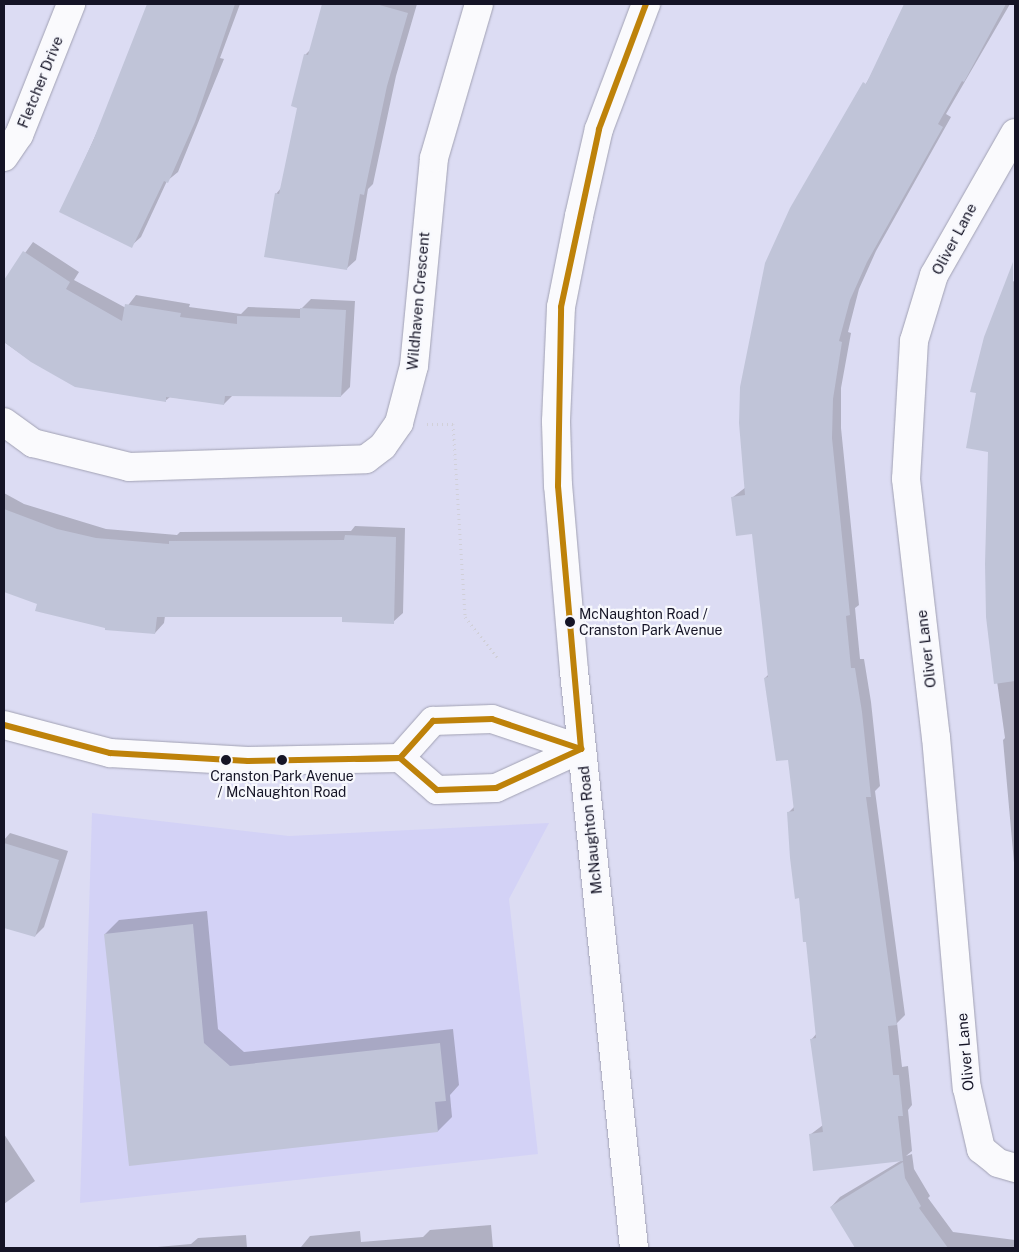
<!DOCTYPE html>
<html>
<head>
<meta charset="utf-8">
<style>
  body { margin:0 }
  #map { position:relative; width:1019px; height:1252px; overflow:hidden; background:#dcdcf3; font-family:"Public Sans",sans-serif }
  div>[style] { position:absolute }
  .built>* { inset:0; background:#d3d2f6 }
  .shadow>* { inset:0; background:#0003 }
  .building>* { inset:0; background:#c0c4d8 }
  .path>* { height:3px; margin-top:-1.5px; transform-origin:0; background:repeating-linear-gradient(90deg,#d1d0d8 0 1px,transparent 0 5px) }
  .roads { filter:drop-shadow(0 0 1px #a1a1b3) drop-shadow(0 0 1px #a1a1b3) }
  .minor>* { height:28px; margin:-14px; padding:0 14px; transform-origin:14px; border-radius:14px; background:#fafafd }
  .bus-1>* { height:6px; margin:-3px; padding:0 3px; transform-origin:3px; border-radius:3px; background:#be820a }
  .dots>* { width:14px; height:14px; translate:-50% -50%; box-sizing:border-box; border:2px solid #f7f8fd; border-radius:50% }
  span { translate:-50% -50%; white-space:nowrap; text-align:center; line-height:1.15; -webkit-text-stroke:4.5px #f7f8fd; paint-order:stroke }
  .bus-label { font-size:14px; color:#151426 }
  .left { translate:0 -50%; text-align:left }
  .street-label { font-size:15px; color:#151426 }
  .frame { position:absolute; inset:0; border:5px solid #151426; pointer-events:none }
</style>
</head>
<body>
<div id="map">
  <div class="built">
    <div style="clip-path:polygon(92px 813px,289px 836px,549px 823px,509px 899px,538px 1154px,80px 1203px)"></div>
  </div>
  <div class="shadow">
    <div style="clip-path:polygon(148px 4px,240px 4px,220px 58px,224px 59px,178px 172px,167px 181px,141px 237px,131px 246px,61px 212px,115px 92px)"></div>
    <div style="clip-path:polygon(325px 4px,417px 4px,396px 76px,373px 184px,368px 189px,356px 260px,346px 269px,276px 194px,281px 188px,299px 107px,305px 55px,311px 49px)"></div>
    <div style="clip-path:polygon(906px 4px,1010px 4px,946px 114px,951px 117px,876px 251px,859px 289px,848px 332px,851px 333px,841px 388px,841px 428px,859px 605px,855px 608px,860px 659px,864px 659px,871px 702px,880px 786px,875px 791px,905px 1015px,897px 1023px,902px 1067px,908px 1066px,912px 1105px,908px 1110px,912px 1151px,906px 1156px,912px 1154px,914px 1169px,930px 1196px,928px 1198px,953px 1232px,1015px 1240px,1015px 1248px,857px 1248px,831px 1207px,840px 1197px,902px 1160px,811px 1134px,823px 1125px,811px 1040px,817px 1033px,814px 996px,789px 812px,795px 806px,789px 759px,765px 678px,769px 674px,753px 533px,733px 497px,746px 487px,825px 155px,890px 42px,887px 40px)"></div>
    <div style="clip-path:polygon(33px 242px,79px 272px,74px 280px,126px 308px,136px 295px,190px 304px,189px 307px,241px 314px,248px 307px,301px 309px,311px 299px,355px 301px,350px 387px,341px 396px,233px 395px,224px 404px,170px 397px,165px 401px,31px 361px,4px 342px,4px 282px)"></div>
    <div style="clip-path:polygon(1015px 280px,1015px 874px,1003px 740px,1005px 738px,988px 617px,1004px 290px)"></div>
    <div style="clip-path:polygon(4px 493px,24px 504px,106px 529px,177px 535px,180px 532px,351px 531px,355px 526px,405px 528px,403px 613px,393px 622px,343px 616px,165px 616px,164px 623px,155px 633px,106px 627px,4px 590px)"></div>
    <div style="clip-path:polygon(10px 833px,68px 851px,44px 927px,35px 936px,4px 926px,4px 840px)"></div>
    <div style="clip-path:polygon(207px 911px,218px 1029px,244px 1052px,453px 1029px,459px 1085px,450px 1095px,452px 1117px,438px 1131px,130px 1164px,105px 934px,119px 920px)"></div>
    <div style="clip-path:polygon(4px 1134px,35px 1181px,4px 1204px)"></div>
    <div style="clip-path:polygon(491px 1225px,493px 1248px,294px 1248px,301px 1247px,310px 1236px,360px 1231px,361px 1242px,423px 1237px,430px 1230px)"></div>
    <div style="clip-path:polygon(246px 1235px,247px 1248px,146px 1248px,191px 1244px,198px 1238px)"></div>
  </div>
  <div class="building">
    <div style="clip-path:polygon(147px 4px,235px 4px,195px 122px,168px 183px,164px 181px,132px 248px,59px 212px,93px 141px)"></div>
    <div style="clip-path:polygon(322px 4px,376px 4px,408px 13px,387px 86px,364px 195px,360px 194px,347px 270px,264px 257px,275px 193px,279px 194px,297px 108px,291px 106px,304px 54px,308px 55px)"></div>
    <div style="clip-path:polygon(904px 4px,1006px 4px,964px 82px,962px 81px,938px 124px,943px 127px,867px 262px,850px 300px,839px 341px,842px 342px,833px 399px,832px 438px,850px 615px,846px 616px,851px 668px,855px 668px,862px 712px,871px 797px,866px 797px,897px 1025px,888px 1026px,893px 1075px,899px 1075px,903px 1116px,898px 1116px,903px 1161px,813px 1171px,809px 1134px,823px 1132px,810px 1039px,816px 1038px,806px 942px,803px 942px,799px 898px,795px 899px,790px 858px,787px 812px,794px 811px,788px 760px,776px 761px,764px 678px,768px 677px,752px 534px,736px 536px,731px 497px,745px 495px,739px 423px,740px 387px,765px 263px,790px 208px,863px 82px,866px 84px)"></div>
    <div style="clip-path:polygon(23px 251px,70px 282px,66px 289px,122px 321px,125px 304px,181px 313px,180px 317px,237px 324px,237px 316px,300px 318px,300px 308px,346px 310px,341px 397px,225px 396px,224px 405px,166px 397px,166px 402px,75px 387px,31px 362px,4px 342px,4px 280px)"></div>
    <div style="clip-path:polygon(1013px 262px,1015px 681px,994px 684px,986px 617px,985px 564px,988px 452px,966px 448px,976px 393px,970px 392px,984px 337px)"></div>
    <div style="clip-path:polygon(4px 509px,57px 529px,96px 538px,169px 544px,169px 541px,344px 540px,345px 535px,396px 537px,394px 624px,342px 622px,342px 617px,157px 617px,155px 634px,105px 630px,105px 628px,35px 611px,37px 604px,4px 592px)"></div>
    <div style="clip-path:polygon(4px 843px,59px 860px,35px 937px,4px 928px)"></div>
    <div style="clip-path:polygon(193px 924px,204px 1043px,230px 1066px,440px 1043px,446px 1101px,435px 1102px,438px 1132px,129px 1166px,104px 934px)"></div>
    <div style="clip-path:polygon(903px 1162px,905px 1178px,921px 1206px,919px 1208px,948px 1248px,855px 1248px,830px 1207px)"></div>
  </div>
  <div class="path">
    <div style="left:427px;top:424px;width:26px"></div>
    <div style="left:453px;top:424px;width:193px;rotate:86.4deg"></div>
    <div style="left:465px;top:617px;width:53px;rotate:51.2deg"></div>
  </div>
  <div class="roads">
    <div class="minor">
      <div style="left:1015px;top:133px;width:163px;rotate:119.7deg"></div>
      <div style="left:934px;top:275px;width:69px;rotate:106.9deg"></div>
      <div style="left:914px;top:341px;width:138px;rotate:93.3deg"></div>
      <div style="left:906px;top:479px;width:260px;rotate:83.4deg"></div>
      <div style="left:936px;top:737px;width:352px;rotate:85deg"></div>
      <div style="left:967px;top:1088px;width:63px;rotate:77.1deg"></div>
      <div style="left:981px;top:1149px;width:22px;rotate:39deg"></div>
      <div style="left:998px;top:1163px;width:18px;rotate:16deg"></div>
      <div style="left:4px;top:157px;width:27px;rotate:-56deg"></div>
      <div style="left:19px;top:135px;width:141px;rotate:-68.3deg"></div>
      <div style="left:4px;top:422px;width:36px;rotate:36deg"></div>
      <div style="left:33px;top:443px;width:99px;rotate:14deg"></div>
      <div style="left:129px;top:467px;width:237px;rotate:-1.9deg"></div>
      <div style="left:366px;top:459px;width:21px;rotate:-37deg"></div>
      <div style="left:383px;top:446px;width:28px;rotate:-55deg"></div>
      <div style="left:399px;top:423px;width:59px;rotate:-75.3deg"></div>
      <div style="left:414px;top:366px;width:209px;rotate:-84.5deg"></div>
      <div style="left:434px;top:158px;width:160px;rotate:-73.7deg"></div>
      <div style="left:4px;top:725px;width:110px;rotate:14.8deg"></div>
      <div style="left:110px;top:753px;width:138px;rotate:3.3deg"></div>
      <div style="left:248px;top:761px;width:152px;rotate:-1.1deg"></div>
      <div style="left:400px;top:758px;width:49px;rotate:40.9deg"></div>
      <div style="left:437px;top:790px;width:59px;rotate:-1.9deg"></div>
      <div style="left:496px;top:788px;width:94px;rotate:-24.6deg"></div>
      <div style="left:400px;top:758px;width:50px;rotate:-48.3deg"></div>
      <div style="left:433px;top:721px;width:59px;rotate:-1.9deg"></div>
      <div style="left:492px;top:719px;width:94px;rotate:18.6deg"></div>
      <div style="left:634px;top:1248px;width:580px;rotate:-95.94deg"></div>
      <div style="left:574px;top:671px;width:186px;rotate:-94.9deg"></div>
      <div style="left:558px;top:486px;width:65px;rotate:-91.8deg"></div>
      <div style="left:556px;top:421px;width:114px;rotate:-87.5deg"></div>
      <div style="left:561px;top:307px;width:93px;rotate:-78.8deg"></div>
      <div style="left:579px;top:216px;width:89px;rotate:-77.1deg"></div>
      <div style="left:599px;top:129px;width:134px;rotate:-69.4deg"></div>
    </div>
  </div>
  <div class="bus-1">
    <div style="left:4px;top:725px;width:110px;rotate:14.8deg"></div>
    <div style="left:110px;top:753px;width:138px;rotate:3.3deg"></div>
    <div style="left:248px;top:761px;width:152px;rotate:-1.1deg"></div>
    <div style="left:400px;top:758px;width:50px;rotate:-48.3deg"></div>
    <div style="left:433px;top:721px;width:59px;rotate:-1.9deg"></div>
    <div style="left:492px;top:719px;width:94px;rotate:18.6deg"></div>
    <div style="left:581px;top:749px;width:264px;rotate:-95deg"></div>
    <div style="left:558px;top:486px;width:179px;rotate:-89deg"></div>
    <div style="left:561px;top:307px;width:182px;rotate:-77.9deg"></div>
    <div style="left:599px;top:129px;width:134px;rotate:-69.4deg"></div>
    <div style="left:357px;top:759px;width:43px;rotate:-1.3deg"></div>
    <div style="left:400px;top:758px;width:49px;rotate:40.9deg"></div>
    <div style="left:437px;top:790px;width:59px;rotate:-1.9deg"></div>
    <div style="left:496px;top:788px;width:94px;rotate:-24.6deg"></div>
  </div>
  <div class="dots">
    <div style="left:570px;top:622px;background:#151426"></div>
    <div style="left:226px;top:760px;background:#151426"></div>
    <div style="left:282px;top:760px;background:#151426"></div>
  </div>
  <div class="bus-label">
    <span class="left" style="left:579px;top:622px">McNaughton Road /<br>Cranston Park Avenue</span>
    <span style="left:282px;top:784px">Cranston Park Avenue<br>/ McNaughton Road</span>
  </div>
  <div class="street-label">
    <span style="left:40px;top:82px;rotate:-68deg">Fletcher Drive</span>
    <span style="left:954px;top:239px;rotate:-62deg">Oliver Lane</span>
    <span style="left:418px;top:301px;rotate:-85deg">Wildhaven Crescent</span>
    <span style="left:926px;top:649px;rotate:-97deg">Oliver Lane</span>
    <span style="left:590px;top:830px;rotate:-96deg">McNaughton Road</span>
    <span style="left:965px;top:1052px;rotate:-95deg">Oliver Lane</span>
  </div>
  <div class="frame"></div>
</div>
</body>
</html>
